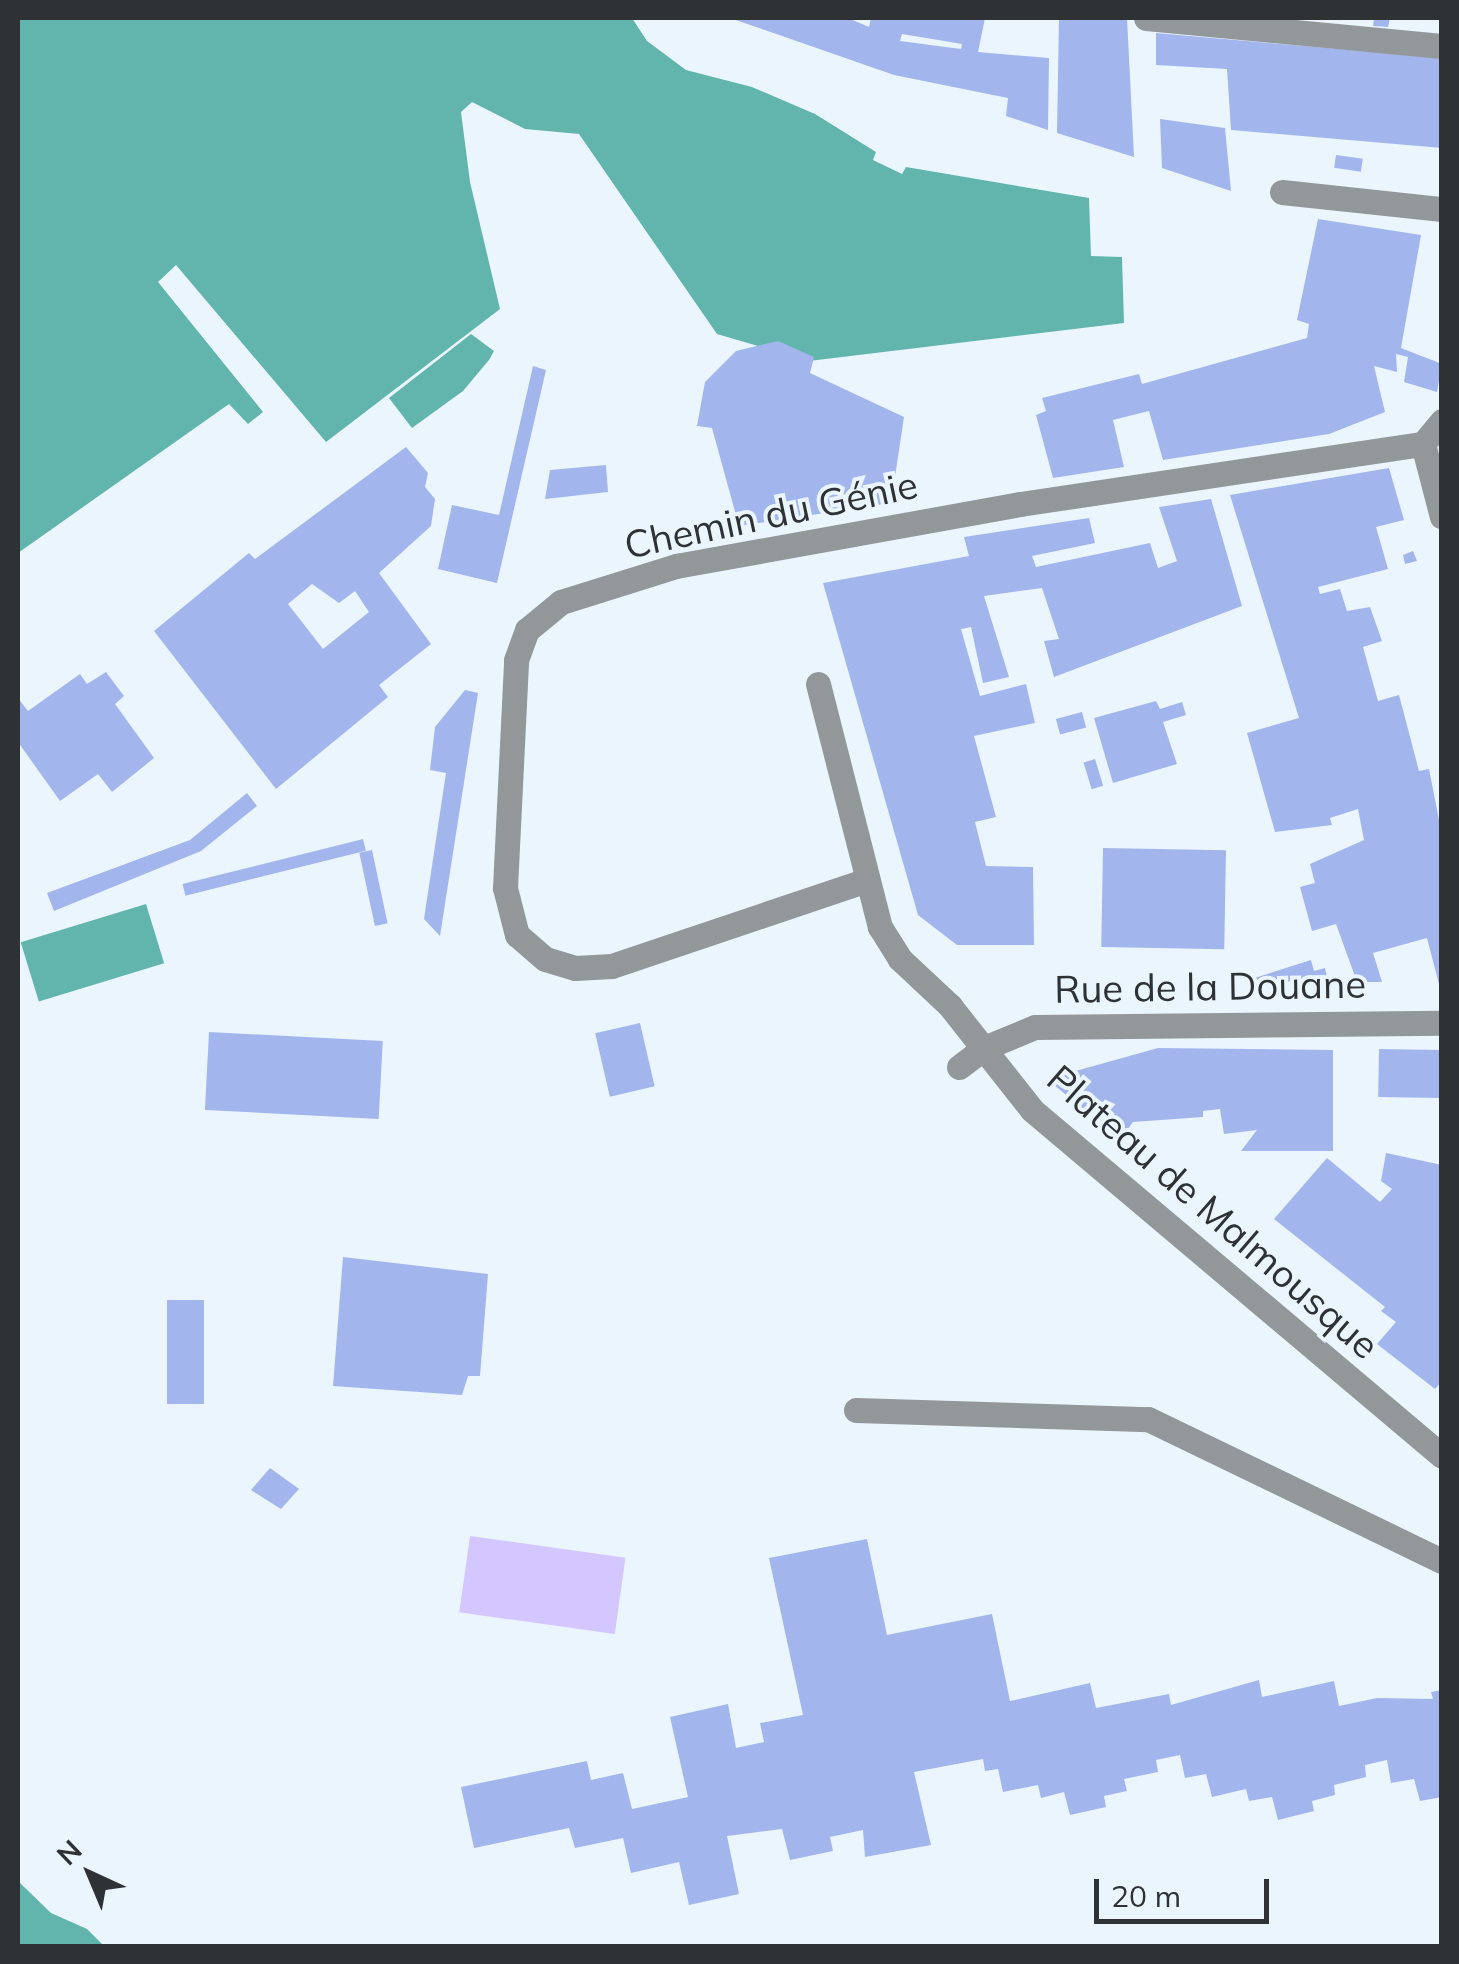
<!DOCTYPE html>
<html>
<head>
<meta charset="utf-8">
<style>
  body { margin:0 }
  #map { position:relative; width:1459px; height:1964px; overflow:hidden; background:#ebf5fe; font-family:Mulish,sans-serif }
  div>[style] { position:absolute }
  .green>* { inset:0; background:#d4c6fe; transform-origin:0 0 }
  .water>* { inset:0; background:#61b5ad; transform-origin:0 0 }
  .building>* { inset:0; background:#a2b6ed; transform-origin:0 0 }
  .minor>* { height:25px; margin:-12.5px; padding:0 12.5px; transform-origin:12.5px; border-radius:12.5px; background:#92989a }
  span { translate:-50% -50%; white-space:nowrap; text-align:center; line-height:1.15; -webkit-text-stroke:8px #ebf5fe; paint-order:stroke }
  .street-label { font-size:38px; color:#2e3235 }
  .frame { position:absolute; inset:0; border:20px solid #2e3235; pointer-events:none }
  .north { position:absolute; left:40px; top:1824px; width:100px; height:100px; -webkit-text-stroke:8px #ebf5fe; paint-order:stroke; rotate:316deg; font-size:28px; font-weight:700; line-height:40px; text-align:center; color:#2e3235 }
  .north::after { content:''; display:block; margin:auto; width:35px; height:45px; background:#2e3235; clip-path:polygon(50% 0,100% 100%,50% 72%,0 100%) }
  .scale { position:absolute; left:1094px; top:1879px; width:175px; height:45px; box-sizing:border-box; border:5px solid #2e3235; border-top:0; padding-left:12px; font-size:30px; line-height:35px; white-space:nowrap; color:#2e3235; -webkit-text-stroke:8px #ebf5fe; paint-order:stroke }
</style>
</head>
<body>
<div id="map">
  <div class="green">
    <div style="left:470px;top:1536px;width:157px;height:77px;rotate:8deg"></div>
  </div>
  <div class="water">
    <div style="clip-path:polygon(18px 18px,632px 18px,647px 41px,686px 70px,752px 87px,815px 114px,876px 152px,873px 160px,902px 174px,906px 167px,1089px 198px,1091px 256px,1122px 257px,1124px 323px,809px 361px,717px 334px,579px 134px,525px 129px,472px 102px,461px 112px,470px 182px,500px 309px,326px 442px,176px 265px,158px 282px,263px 412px,248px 424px,229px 404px,18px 553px)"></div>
    <div style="clip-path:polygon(471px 334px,494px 351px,489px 360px,463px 391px,412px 428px,389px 398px)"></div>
    <div style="left:146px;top:904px;width:62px;height:131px;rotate:73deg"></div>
    <div style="clip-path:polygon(18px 1881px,51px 1913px,87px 1929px,104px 1946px,18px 1946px)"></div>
  </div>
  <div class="building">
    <div style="clip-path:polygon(evenodd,730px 18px,848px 18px,869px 27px,871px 18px,985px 18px,978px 52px,1049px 58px,1048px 130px,1006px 116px,1008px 98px,894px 75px,730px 18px,902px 34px,962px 44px,961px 49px,900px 41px,902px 34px)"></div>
    <div style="clip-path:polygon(1059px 18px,1127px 18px,1134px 157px,1057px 133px)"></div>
    <div style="clip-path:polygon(1374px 18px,1390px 18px,1388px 27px,1373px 26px)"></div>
    <div style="clip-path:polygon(1156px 33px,1442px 58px,1442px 148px,1231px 130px,1227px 69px,1156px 65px)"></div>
    <div style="clip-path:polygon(1160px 119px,1225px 128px,1231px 191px,1162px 168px)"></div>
    <div style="left:1336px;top:155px;width:27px;height:13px;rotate:8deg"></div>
    <div style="clip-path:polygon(1318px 219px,1421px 235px,1401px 348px,1442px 364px,1437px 392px,1404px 382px,1408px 357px,1396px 354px,1397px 372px,1374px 366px,1385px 412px,1329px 434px,1163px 460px,1149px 411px,1113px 420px,1124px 467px,1053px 478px,1036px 415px,1046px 411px,1042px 398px,1139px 374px,1142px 384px,1307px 338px,1309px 324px,1297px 320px)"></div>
    <div style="clip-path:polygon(778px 341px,814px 357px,810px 373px,904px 417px,891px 503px,739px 526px,712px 428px,697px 426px,705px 382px,736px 351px)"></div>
    <div style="clip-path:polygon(533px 366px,546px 370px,497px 583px,438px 569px,452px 505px,499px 515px)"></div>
    <div style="clip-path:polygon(evenodd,406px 447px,428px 473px,425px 487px,435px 499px,431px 526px,379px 573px,431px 644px,379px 685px,388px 697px,276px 789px,154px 631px,249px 553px,255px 559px,406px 447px,312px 584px,339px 603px,355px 591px,369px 612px,323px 649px,288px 604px,312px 584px)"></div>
    <div style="clip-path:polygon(606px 465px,608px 492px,545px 499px,550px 470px)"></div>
    <div style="clip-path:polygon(1389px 468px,1404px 520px,1376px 527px,1388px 569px,1318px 587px,1320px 594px,1340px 589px,1347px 611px,1370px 607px,1382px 641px,1363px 647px,1378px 701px,1399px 695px,1419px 771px,1429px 769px,1442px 835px,1440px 988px,1427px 938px,1373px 953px,1382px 982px,1357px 982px,1336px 924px,1312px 931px,1300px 887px,1315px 883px,1310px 864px,1364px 840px,1358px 809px,1330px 818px,1332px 825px,1275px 832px,1247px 733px,1299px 718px,1230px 495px)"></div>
    <div style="clip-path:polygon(1211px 499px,1242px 606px,1054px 677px,1044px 641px,1059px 639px,1042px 588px,984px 596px,1009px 677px,983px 683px,971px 627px,961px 629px,980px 696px,1026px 684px,1035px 723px,974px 736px,996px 817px,975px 822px,986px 866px,1033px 867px,1034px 945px,957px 945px,918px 915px,823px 583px,969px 556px,964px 537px,1089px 518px,1095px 543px,1032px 556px,1036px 567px,1150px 543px,1158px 568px,1177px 561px,1159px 507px)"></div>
    <div style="clip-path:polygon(1413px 551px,1417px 561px,1405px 564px,1403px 555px)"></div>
    <div style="clip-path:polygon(106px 672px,124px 696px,115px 704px,154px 758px,112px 792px,98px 774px,60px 801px,18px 742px,18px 698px,28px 711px,80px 674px,87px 684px)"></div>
    <div style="clip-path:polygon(465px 690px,478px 693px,440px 936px,424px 919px,446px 773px,430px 770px,435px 727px)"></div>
    <div style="clip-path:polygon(1156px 701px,1160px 709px,1182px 702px,1186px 715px,1163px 722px,1177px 764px,1113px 783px,1094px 718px)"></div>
    <div style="left:1082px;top:712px;width:16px;height:27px;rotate:75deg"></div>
    <div style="left:1095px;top:759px;width:28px;height:12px;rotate:73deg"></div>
    <div style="clip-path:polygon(247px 793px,257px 806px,201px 851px,54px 911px,47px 893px,190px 840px)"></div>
    <div style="left:363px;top:839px;width:12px;height:186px;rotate:76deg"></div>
    <div style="left:1103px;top:848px;width:123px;height:99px;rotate:1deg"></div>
    <div style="left:372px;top:850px;width:75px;height:13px;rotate:78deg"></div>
    <div style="clip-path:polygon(1311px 960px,1314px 971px,1325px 968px,1328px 982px,1245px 981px)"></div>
    <div style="left:640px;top:1023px;width:65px;height:46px;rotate:77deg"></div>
    <div style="left:209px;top:1032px;width:174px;height:78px;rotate:3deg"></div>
    <div style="clip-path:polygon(1158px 1048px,1333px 1050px,1333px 1151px,1241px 1151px,1257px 1130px,1224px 1134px,1220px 1109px,1203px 1111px,1203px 1117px,1133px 1122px,1120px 1140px,1047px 1079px)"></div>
    <div style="left:1379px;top:1049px;width:63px;height:48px;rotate:1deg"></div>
    <div style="clip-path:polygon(1386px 1153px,1442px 1165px,1442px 1381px,1435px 1389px,1377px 1344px,1396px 1322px,1381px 1311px,1385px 1307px,1274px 1219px,1327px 1158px,1380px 1202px,1392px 1189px,1381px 1181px)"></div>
    <div style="clip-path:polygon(343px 1257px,488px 1274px,480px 1376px,468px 1376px,462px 1395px,333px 1386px)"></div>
    <div style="left:167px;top:1300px;width:37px;height:104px"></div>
    <div style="clip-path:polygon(270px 1468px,299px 1489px,281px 1509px,251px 1490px)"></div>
    <div style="clip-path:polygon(867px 1539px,887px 1635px,992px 1614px,1010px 1701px,1090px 1683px,1096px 1708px,1169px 1694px,1171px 1705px,1259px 1680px,1262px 1697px,1334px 1681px,1339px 1706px,1377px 1698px,1433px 1699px,1431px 1692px,1442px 1690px,1442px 1797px,1420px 1801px,1414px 1779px,1391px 1783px,1387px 1760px,1365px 1765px,1366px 1777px,1334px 1785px,1335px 1795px,1312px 1801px,1314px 1811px,1278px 1820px,1272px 1797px,1249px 1801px,1246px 1789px,1212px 1797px,1206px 1774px,1185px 1778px,1180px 1755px,1156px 1760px,1158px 1772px,1124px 1779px,1127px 1791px,1104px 1796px,1106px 1807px,1070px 1815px,1064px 1792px,1041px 1798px,1038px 1785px,1003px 1792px,998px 1769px,985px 1771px,983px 1759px,914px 1772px,931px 1845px,865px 1857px,863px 1830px,830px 1837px,833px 1851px,790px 1860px,782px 1829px,727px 1836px,739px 1894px,689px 1905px,679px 1862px,631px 1873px,623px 1838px,575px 1848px,569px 1828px,474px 1848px,461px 1787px,587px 1761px,591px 1780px,623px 1773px,632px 1809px,688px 1797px,670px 1717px,728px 1704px,736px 1748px,764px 1742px,760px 1723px,803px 1715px,769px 1558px)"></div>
  </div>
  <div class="minor">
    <div style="left:1146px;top:18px;width:297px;rotate:5.4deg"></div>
    <div style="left:1282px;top:192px;width:161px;rotate:6.1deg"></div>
    <div style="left:1442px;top:421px;width:30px;rotate:130deg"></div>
    <div style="left:1423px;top:444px;width:75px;rotate:75.4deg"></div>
    <div style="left:818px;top:684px;width:251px;rotate:75.7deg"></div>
    <div style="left:880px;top:927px;width:38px;rotate:58deg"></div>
    <div style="left:900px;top:959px;width:69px;rotate:43.2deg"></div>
    <div style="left:950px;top:1006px;width:132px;rotate:51.7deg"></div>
    <div style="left:1032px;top:1110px;width:536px;rotate:40.16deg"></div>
    <div style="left:867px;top:880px;width:269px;rotate:161.4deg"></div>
    <div style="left:612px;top:966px;width:37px;rotate:177deg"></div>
    <div style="left:575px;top:968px;width:31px;rotate:-163deg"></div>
    <div style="left:545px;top:959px;width:37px;rotate:-139deg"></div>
    <div style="left:517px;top:935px;width:49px;rotate:-104.3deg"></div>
    <div style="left:505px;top:888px;width:228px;rotate:-87.2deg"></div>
    <div style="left:516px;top:660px;width:32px;rotate:-70deg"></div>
    <div style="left:527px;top:630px;width:44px;rotate:-39.5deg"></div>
    <div style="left:561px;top:602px;width:121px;rotate:-17.4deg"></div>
    <div style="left:676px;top:566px;width:350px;rotate:-10.2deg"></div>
    <div style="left:1020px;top:504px;width:407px;rotate:-8.5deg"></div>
    <div style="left:959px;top:1067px;width:31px;rotate:-37deg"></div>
    <div style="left:984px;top:1048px;width:55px;rotate:-22.4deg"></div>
    <div style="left:1035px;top:1027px;width:407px;rotate:-0.6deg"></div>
    <div style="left:856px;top:1410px;width:292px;rotate:1.8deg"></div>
    <div style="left:1148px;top:1419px;width:326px;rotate:25.8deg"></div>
  </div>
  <div class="street-label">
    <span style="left:771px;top:515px;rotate:-12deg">Chemin du Génie</span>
    <span style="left:1210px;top:987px;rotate:-1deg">Rue de la Douane</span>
    <span style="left:1213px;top:1212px;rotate:41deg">Plateau de Malmousque</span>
  </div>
  <div class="frame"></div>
  <div class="north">N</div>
  <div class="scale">20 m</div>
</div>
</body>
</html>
